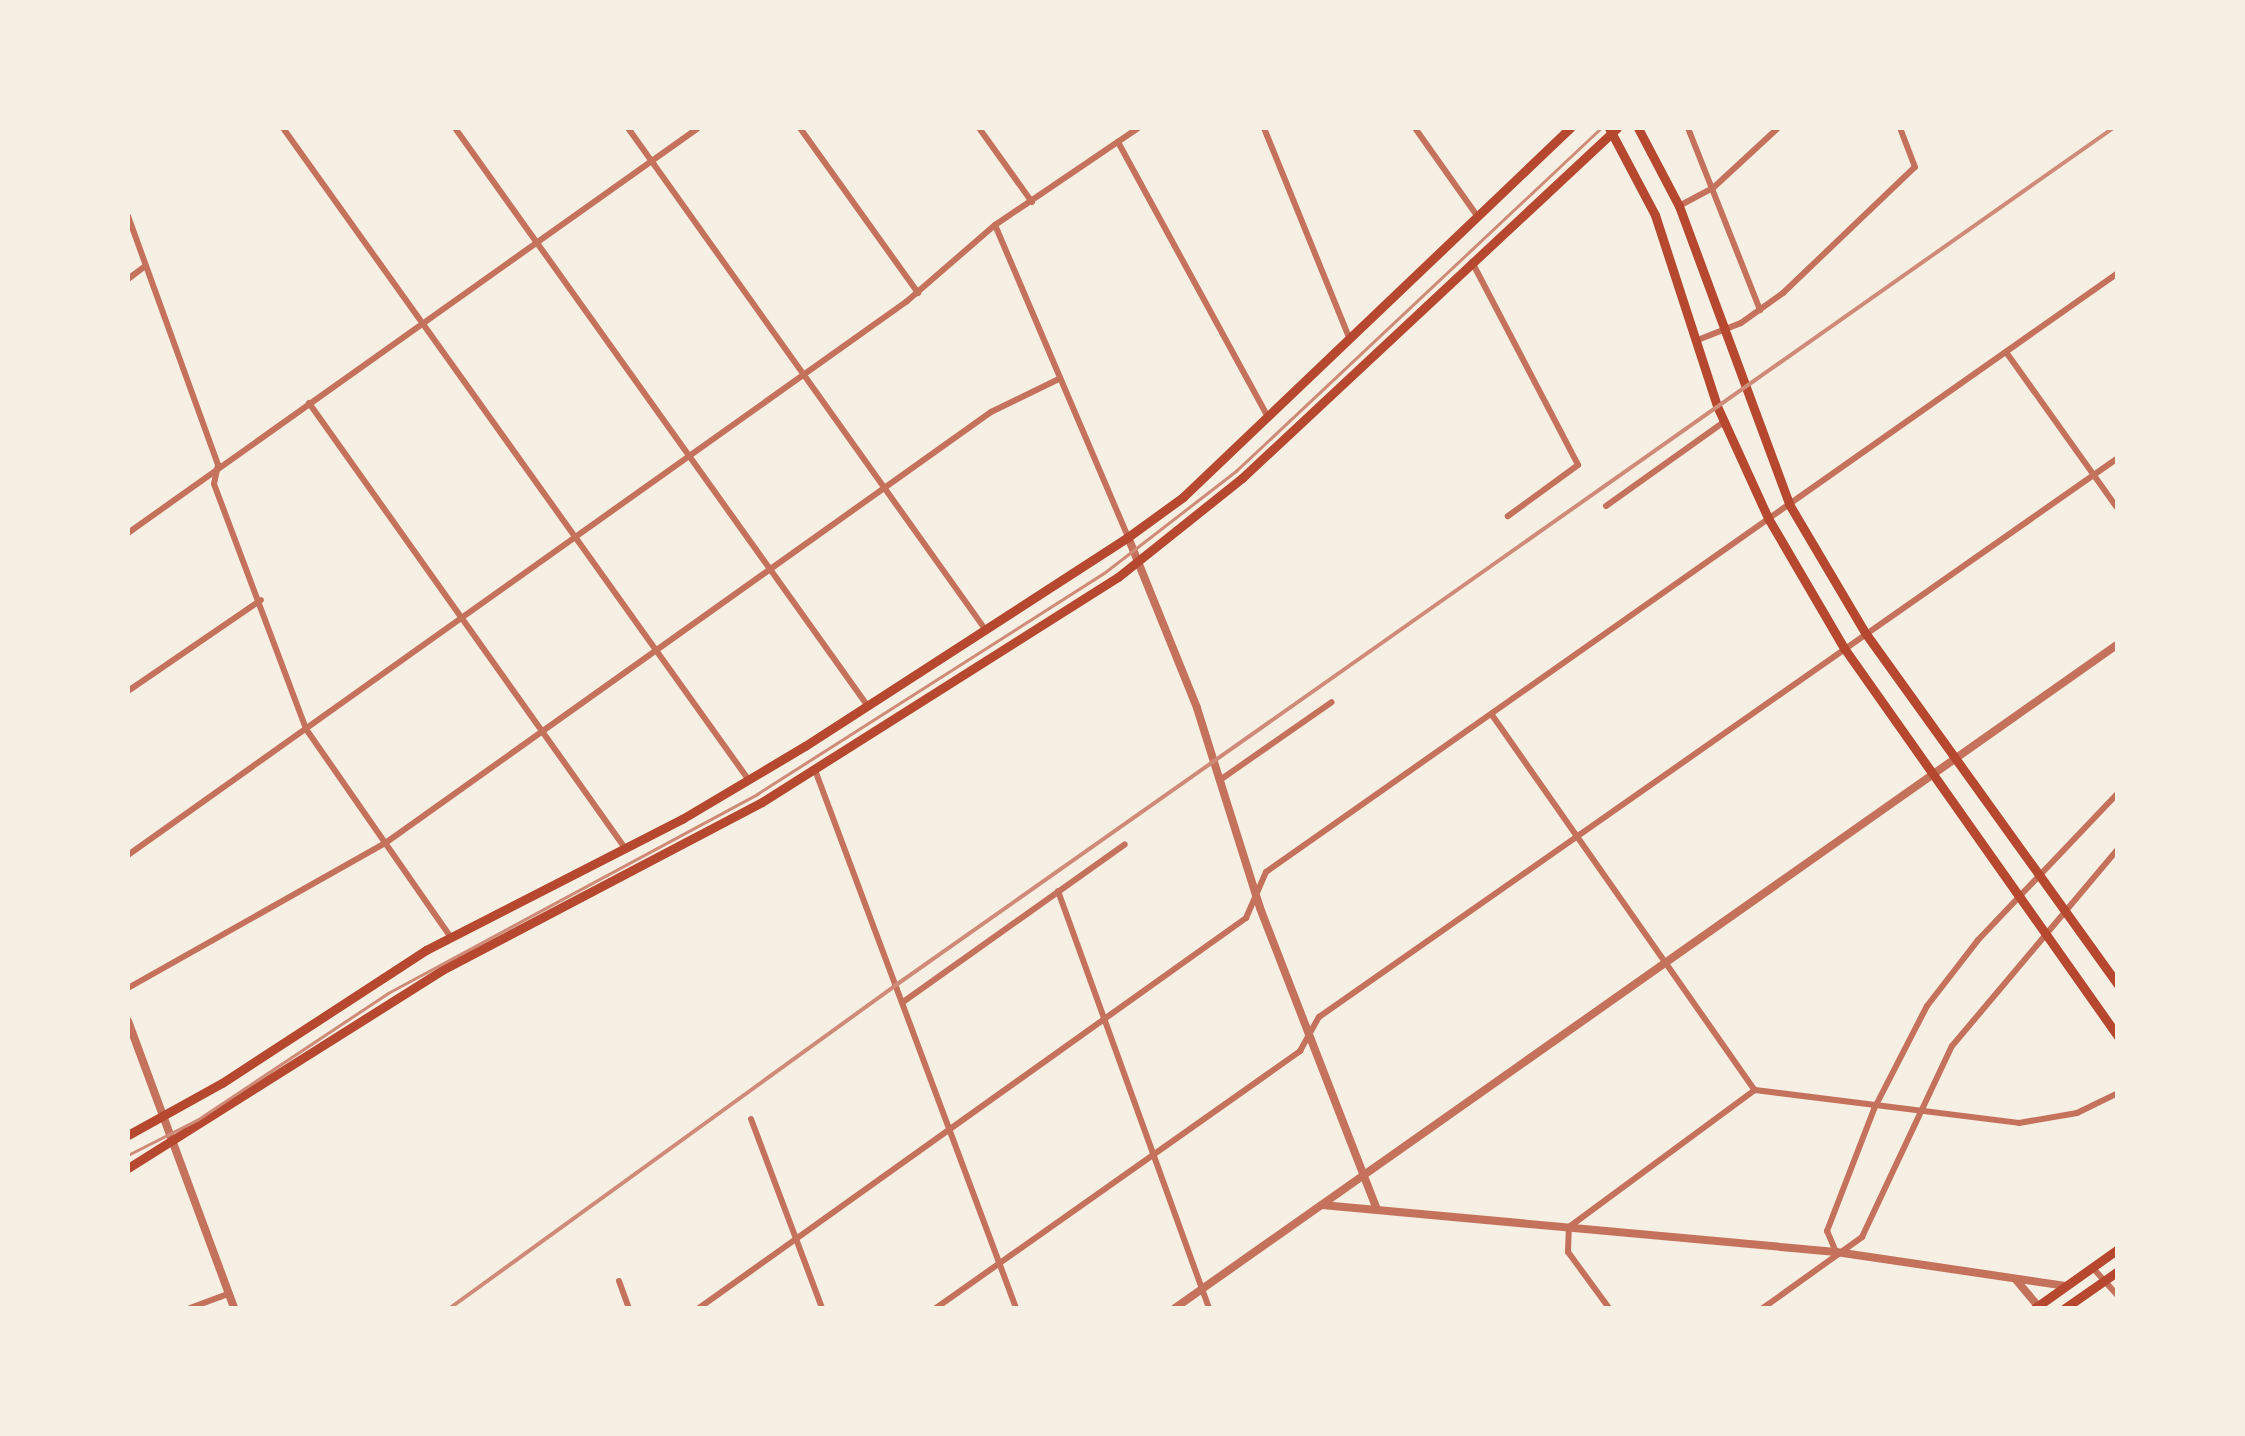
<!DOCTYPE html>
<html>
<head>
<meta charset="utf-8">
<style>
  body { margin:0 }
  #map { position:relative; width:2245px; height:1436px; overflow:hidden; background:#f6efe4; font-family:"Playfair Display",serif }
  div>[style] { position:absolute }
  .minor>* { height:6px; margin:-3px; padding:0 3px; transform-origin:3px; border-radius:3px; background:#c5725c }
  .tertiary>* { height:8px; margin:-4px; padding:0 4px; transform-origin:4px; border-radius:4px; background:#c5725c }
  .secondary>* { height:9px; margin:-4.5px; padding:0 4.5px; transform-origin:4.5px; border-radius:4.5px; background:#b5482f }
  .tram>* { height:2.5px; margin:-1.25px; padding:0 1.25px; transform-origin:1.25px; border-radius:1.25px; background:#cf8b77 }
  .rail>* { height:4px; margin:-2px; padding:0 2px; transform-origin:2px; border-radius:2px; background:#cf8b77 }
  span { translate:-50% -50%; white-space:nowrap; text-align:center; line-height:1.15; -webkit-text-stroke:10px #f6efe4; paint-order:stroke }
  .frame { position:absolute; inset:0; border:130px solid #f6efe4; pointer-events:none }
</style>
</head>
<body>
<div id="map">
  <div class="minor">
    <div style="left:283px;top:128px;width:800px;rotate:54.46deg"></div>
    <div style="left:455px;top:128px;width:709px;rotate:54.47deg"></div>
    <div style="left:628px;top:128px;width:615px;rotate:54.53deg"></div>
    <div style="left:800px;top:128px;width:203px;rotate:54.4deg"></div>
    <div style="left:979px;top:128px;width:91px;rotate:54.4deg"></div>
    <div style="left:1264px;top:128px;width:226px;rotate:67.9deg"></div>
    <div style="left:1415px;top:128px;width:105px;rotate:54.7deg"></div>
    <div style="left:1688px;top:128px;width:196px;rotate:68.4deg"></div>
    <div style="left:1118px;top:142px;width:313px;rotate:61.4deg"></div>
    <div style="left:1679px;top:206px;width:38px;rotate:-28deg"></div>
    <div style="left:1713px;top:188px;width:88px;rotate:-42.7deg"></div>
    <div style="left:128px;top:216px;width:265px;rotate:70.1deg"></div>
    <div style="left:218px;top:465px;width:19px;rotate:102deg"></div>
    <div style="left:214px;top:484px;width:262px;rotate:69.4deg"></div>
    <div style="left:306px;top:729px;width:254px;rotate:55.2deg"></div>
    <div style="left:995px;top:225px;width:339px;rotate:66.9deg"></div>
    <div style="left:1472px;top:262px;width:229px;rotate:62.4deg"></div>
    <div style="left:1578px;top:465px;width:87px;rotate:143.9deg"></div>
    <div style="left:128px;top:279px;width:21px;rotate:-37deg"></div>
    <div style="left:1695px;top:341px;width:49px;rotate:-21.4deg"></div>
    <div style="left:1741px;top:323px;width:52px;rotate:-35.5deg"></div>
    <div style="left:1783px;top:293px;width:182px;rotate:-43.7deg"></div>
    <div style="left:1915px;top:167px;width:42px;rotate:-111deg"></div>
    <div style="left:2006px;top:352px;width:193px;rotate:54.5deg"></div>
    <div style="left:309px;top:403px;width:546px;rotate:54.62deg"></div>
    <div style="left:1606px;top:506px;width:146px;rotate:-35.5deg"></div>
    <div style="left:128px;top:533px;width:699px;rotate:-35.39deg"></div>
    <div style="left:128px;top:691px;width:161px;rotate:-34.4deg"></div>
    <div style="left:1492px;top:715px;width:458px;rotate:55deg"></div>
    <div style="left:815px;top:770px;width:574px;rotate:69.51deg"></div>
    <div style="left:1220px;top:780px;width:136px;rotate:-34.9deg"></div>
    <div style="left:128px;top:855px;width:955px;rotate:-35.41deg"></div>
    <div style="left:906px;top:302px;width:118px;rotate:-40.9deg"></div>
    <div style="left:995px;top:225px;width:173px;rotate:-34.1deg"></div>
    <div style="left:1058px;top:891px;width:443px;rotate:70.1deg"></div>
    <div style="left:128px;top:988px;width:294px;rotate:-29.4deg"></div>
    <div style="left:384px;top:844px;width:745px;rotate:-35.44deg"></div>
    <div style="left:991px;top:412px;width:76px;rotate:-25.9deg"></div>
    <div style="left:903px;top:1002px;width:272px;rotate:-35.4deg"></div>
    <div style="left:751px;top:1119px;width:202px;rotate:69.4deg"></div>
    <div style="left:1836px;top:1252px;width:23px;rotate:-113deg"></div>
    <div style="left:1827px;top:1231px;width:131px;rotate:-68.9deg"></div>
    <div style="left:1874px;top:1109px;width:116px;rotate:-62.8deg"></div>
    <div style="left:1927px;top:1006px;width:83px;rotate:-52.3deg"></div>
    <div style="left:1978px;top:940px;width:203px;rotate:-46.4deg"></div>
    <div style="left:2092px;top:1267px;width:39px;rotate:48deg"></div>
    <div style="left:619px;top:1281px;width:29px;rotate:70deg"></div>
    <div style="left:190px;top:1308px;width:40px;rotate:-20.2deg"></div>
    <div style="left:699px;top:1308px;width:672px;rotate:-35.49deg"></div>
    <div style="left:1246px;top:918px;width:50px;rotate:-66.5deg"></div>
    <div style="left:1266px;top:872px;width:1041px;rotate:-35.11deg"></div>
    <div style="left:936px;top:1308px;width:446px;rotate:-35.2deg"></div>
    <div style="left:1300px;top:1051px;width:39px;rotate:-61deg"></div>
    <div style="left:1319px;top:1017px;width:975px;rotate:-34.98deg"></div>
    <div style="left:1609px;top:1308px;width:69px;rotate:-126.2deg"></div>
    <div style="left:1568px;top:1252px;width:25px;rotate:-88deg"></div>
    <div style="left:1569px;top:1227px;width:231px;rotate:-36.4deg"></div>
    <div style="left:1755px;top:1090px;width:266px;rotate:7.1deg"></div>
    <div style="left:2019px;top:1123px;width:59px;rotate:-9.8deg"></div>
    <div style="left:2077px;top:1113px;width:46px;rotate:-26deg"></div>
    <div style="left:1763px;top:1308px;width:122px;rotate:-35.6deg"></div>
    <div style="left:1862px;top:1237px;width:211px;rotate:-64.8deg"></div>
    <div style="left:1952px;top:1046px;width:258px;rotate:-49.9deg"></div>
  </div>
  <div class="tertiary">
    <div style="left:1128px;top:537px;width:184px;rotate:68deg"></div>
    <div style="left:1197px;top:708px;width:210px;rotate:72.5deg"></div>
    <div style="left:1260px;top:908px;width:321px;rotate:68.8deg"></div>
    <div style="left:128px;top:1021px;width:306px;rotate:69.7deg"></div>
    <div style="left:1322px;top:1205px;width:516px;rotate:5.22deg"></div>
    <div style="left:1836px;top:1252px;width:232px;rotate:8.4deg"></div>
    <div style="left:2017px;top:1281px;width:35px;rotate:50deg"></div>
    <div style="left:1175px;top:1308px;width:1153px;rotate:-35.15deg"></div>
  </div>
  <div class="secondary">
    <div style="left:1609px;top:128px;width:98px;rotate:62.1deg"></div>
    <div style="left:1655px;top:215px;width:201px;rotate:72deg"></div>
    <div style="left:1717px;top:406px;width:123px;rotate:65.5deg"></div>
    <div style="left:1768px;top:518px;width:151px;rotate:59.7deg"></div>
    <div style="left:1844px;top:648px;width:475px;rotate:54.8deg"></div>
    <div style="left:1638px;top:128px;width:88px;rotate:62.3deg"></div>
    <div style="left:1679px;top:206px;width:318px;rotate:69.7deg"></div>
    <div style="left:1789px;top:504px;width:151px;rotate:59.4deg"></div>
    <div style="left:1866px;top:634px;width:432px;rotate:54.3deg"></div>
    <div style="left:128px;top:1135px;width:107px;rotate:-29deg"></div>
    <div style="left:222px;top:1083px;width:244px;rotate:-33.1deg"></div>
    <div style="left:426px;top:950px;width:288px;rotate:-27.1deg"></div>
    <div style="left:682px;top:819px;width:143px;rotate:-30.7deg"></div>
    <div style="left:805px;top:746px;width:385px;rotate:-32.9deg"></div>
    <div style="left:1128px;top:537px;width:68px;rotate:-36deg"></div>
    <div style="left:1183px;top:497px;width:535px;rotate:-43.64deg"></div>
    <div style="left:128px;top:1168px;width:371px;rotate:-32.2deg"></div>
    <div style="left:442px;top:970px;width:361px;rotate:-27.7deg"></div>
    <div style="left:762px;top:802px;width:421px;rotate:-32.3deg"></div>
    <div style="left:1118px;top:577px;width:159px;rotate:-38.6deg"></div>
    <div style="left:1242px;top:478px;width:513px;rotate:-43.03deg"></div>
    <div style="left:2035px;top:1308px;width:102px;rotate:-35.4deg"></div>
    <div style="left:2065px;top:1308px;width:65px;rotate:-34.9deg"></div>
  </div>
  <div class="tram">
    <div style="left:128px;top:1155px;width:77px;rotate:-26.9deg"></div>
    <div style="left:197px;top:1120px;width:229px;rotate:-33.6deg"></div>
    <div style="left:388px;top:993px;width:419px;rotate:-28.3deg"></div>
    <div style="left:757px;top:794px;width:411px;rotate:-32.5deg"></div>
    <div style="left:1104px;top:573px;width:167px;rotate:-37.7deg"></div>
    <div style="left:1236px;top:471px;width:501px;rotate:-43.22deg"></div>
  </div>
  <div class="rail">
    <div style="left:450px;top:1308px;width:551px;rotate:-35.91deg"></div>
    <div style="left:896px;top:985px;width:1488px;rotate:-35.15deg"></div>
  </div>
  <div class="frame"></div>
</div>
</body>
</html>
